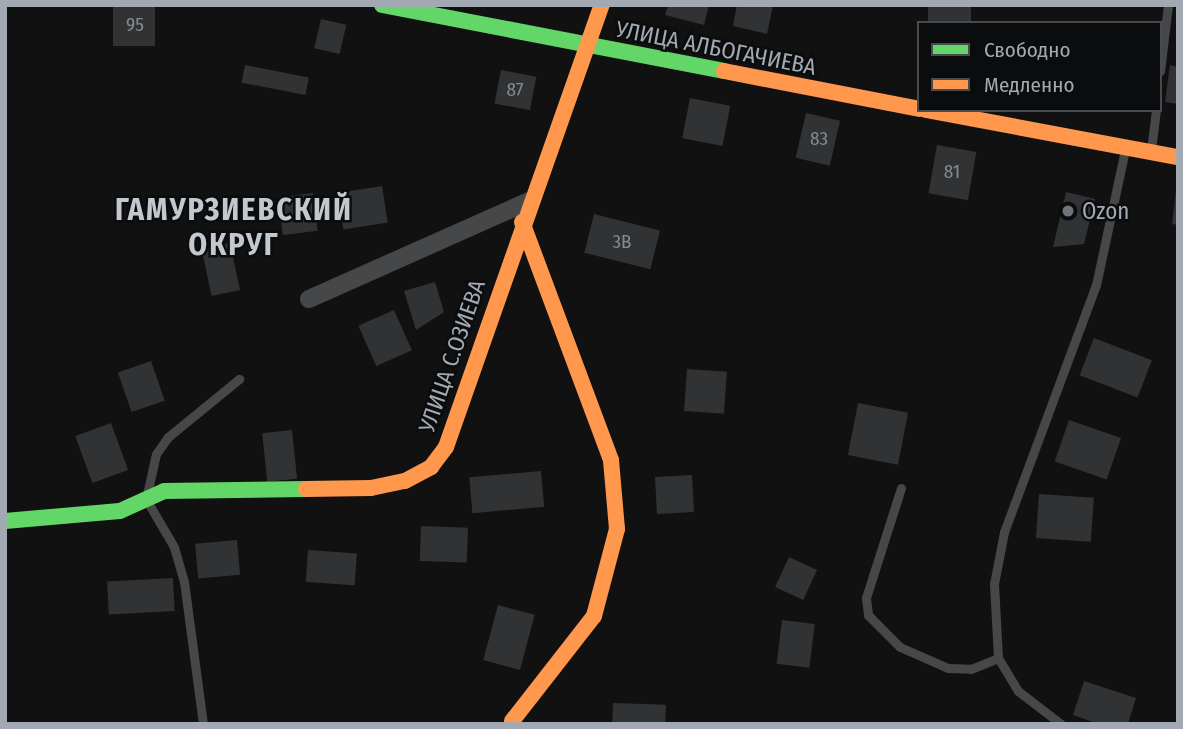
<!DOCTYPE html>
<html>
<head>
<meta charset="utf-8">
<style>
  body { margin:0 }
  #map { position:relative; width:1183px; height:729px; overflow:hidden; background:#111; font-family:"Fira Sans Condensed",sans-serif }
  div>[style] { position:absolute }
  .building>* { inset:0; background:#313233; transform-origin:0 0 }
  .lane>* { height:9px; margin:-4.5px; padding:0 4.5px; transform-origin:4.5px; border-radius:4.5px; background:#454749 }
  .street>* { height:18px; margin:-9px; padding:0 9px; transform-origin:9px; border-radius:9px; background:#454749 }
  .fast>* { height:16px; margin:-8px; padding:0 8px; transform-origin:8px; border-radius:8px; background:#63d668 }
  .slow>* { height:16px; margin:-8px; padding:0 8px; transform-origin:8px; border-radius:8px; background:#ff974d }
  .dots>* { width:19px; height:19px; translate:-50% -50%; box-sizing:border-box; border:4px solid #0b0c0d; border-radius:50% }
  span { translate:-50% -50%; white-space:nowrap; text-align:center; line-height:1.15; -webkit-text-stroke:5px #0b0c0d; paint-order:stroke }
  .number-label { font-size:19px; color:#868b92 }
  .number-label span { -webkit-text-stroke-width:0 }
  .street-label { font-size:23px; color:#a2a9b2 }
  .poi-label { font-size:23px; color:#a2a9b2 }
  .left { translate:0 -50%; text-align:left }
  .district-label { font-size:30px; color:#c3c7ce; font-weight:700; letter-spacing:2px }
  .frame { position:absolute; inset:0; border:7px solid #a2a9b2; pointer-events:none }
  .legend { position:absolute; left:917px; top:21px; width:245px; height:91px; box-sizing:border-box; background:#0b0c0d; border:2px solid #474b4f; margin:0; padding:9px 12px; list-style:none; font-size:21px; color:#a2a9b2 }
  .legend li { display:flex; align-items:center; gap:14px; height:35px }
  .legend b { width:35px; border:2px solid #474b4f }
</style>
</head>
<body>
<div id="map">
  <div class="building">
    <div style="left:113px;top:5px;width:42px;height:41px"></div>
    <div style="clip-path:polygon(668px 5px,709px 5px,704px 25px,665px 15px)"></div>
    <div style="clip-path:polygon(737px 5px,773px 5px,767px 34px,733px 26px)"></div>
    <div style="left:928px;top:5px;width:43px;height:18px"></div>
    <div style="left:321px;top:19px;width:26px;height:30px;rotate:13deg"></div>
    <div style="left:245px;top:65px;width:65px;height:18px;rotate:11deg"></div>
    <div style="clip-path:polygon(1170px 65px,1178px 67px,1178px 104px,1165px 102px)"></div>
    <div style="left:501px;top:70px;width:36px;height:34px;rotate:11deg"></div>
    <div style="left:690px;top:98px;width:41px;height:41px;rotate:11deg"></div>
    <div style="left:806px;top:113px;width:35px;height:46px;rotate:13deg"></div>
    <div style="left:937px;top:145px;width:40px;height:49px;rotate:10deg"></div>
    <div style="left:382px;top:186px;width:37px;height:45px;rotate:81deg"></div>
    <div style="clip-path:polygon(1176px 191px,1178px 191px,1178px 225px,1172px 224px)"></div>
    <div style="clip-path:polygon(1066px 192px,1095px 199px,1084px 244px,1053px 247px)"></div>
    <div style="left:313px;top:193px;width:38px;height:35px;rotate:83deg"></div>
    <div style="left:594px;top:214px;width:68px;height:40px;rotate:14deg"></div>
    <div style="left:230px;top:243px;width:48px;height:29px;rotate:78deg"></div>
    <div style="clip-path:polygon(435px 282px,444px 312px,416px 330px,404px 291px)"></div>
    <div style="left:394px;top:310px;width:44px;height:39px;rotate:66deg"></div>
    <div style="left:1094px;top:338px;width:62px;height:40px;rotate:21deg"></div>
    <div style="left:151px;top:361px;width:42px;height:35px;rotate:71deg"></div>
    <div style="left:687px;top:369px;width:40px;height:42px;rotate:4deg"></div>
    <div style="left:858px;top:403px;width:51px;height:53px;rotate:11deg"></div>
    <div style="left:1069px;top:420px;width:55px;height:44px;rotate:19deg"></div>
    <div style="left:111px;top:423px;width:50px;height:38px;rotate:70deg"></div>
    <div style="left:292px;top:430px;width:49px;height:30px;rotate:84deg"></div>
    <div style="left:541px;top:471px;width:36px;height:72px;rotate:85deg"></div>
    <div style="left:692px;top:475px;width:37px;height:37px;rotate:87deg"></div>
    <div style="left:1039px;top:494px;width:55px;height:44px;rotate:4deg"></div>
    <div style="left:421px;top:526px;width:47px;height:35px;rotate:2deg"></div>
    <div style="left:237px;top:540px;width:35px;height:42px;rotate:85deg"></div>
    <div style="left:308px;top:550px;width:49px;height:32px;rotate:4deg"></div>
    <div style="left:789px;top:557px;width:31px;height:33px;rotate:25deg"></div>
    <div style="left:173px;top:578px;width:33px;height:66px;rotate:87deg"></div>
    <div style="left:498px;top:605px;width:38px;height:57px;rotate:15deg"></div>
    <div style="left:782px;top:620px;width:33px;height:44px;rotate:7deg"></div>
    <div style="clip-path:polygon(1084px 681px,1136px 698px,1128px 724px,1099px 724px,1073px 715px)"></div>
    <div style="left:613px;top:703px;width:53px;height:21px;rotate:2deg"></div>
  </div>
  <div class="lane">
    <div style="left:1160px;top:71px;width:66px;rotate:-83.1deg"></div>
    <div style="left:1151px;top:150px;width:40px;rotate:-82.9deg"></div>
    <div style="left:901px;top:488px;width:115px;rotate:107.7deg"></div>
    <div style="left:866px;top:598px;width:17px;rotate:83deg"></div>
    <div style="left:868px;top:615px;width:45px;rotate:45deg"></div>
    <div style="left:900px;top:647px;width:52px;rotate:23.6deg"></div>
    <div style="left:948px;top:668px;width:23px;rotate:2deg"></div>
    <div style="left:971px;top:669px;width:29px;rotate:-22deg"></div>
    <div style="left:203px;top:724px;width:143px;rotate:-97.6deg"></div>
    <div style="left:184px;top:582px;width:36px;rotate:-106deg"></div>
    <div style="left:174px;top:547px;width:56px;rotate:-120.3deg"></div>
    <div style="left:146px;top:499px;width:46px;rotate:-77.5deg"></div>
    <div style="left:156px;top:454px;width:21px;rotate:-55deg"></div>
    <div style="left:168px;top:437px;width:92px;rotate:-39.2deg"></div>
    <div style="left:1061px;top:724px;width:54px;rotate:-142.5deg"></div>
    <div style="left:1018px;top:691px;width:39px;rotate:-121deg"></div>
    <div style="left:998px;top:658px;width:74px;rotate:-93.1deg"></div>
    <div style="left:994px;top:584px;width:53px;rotate:-79.1deg"></div>
    <div style="left:1004px;top:532px;width:264px;rotate:-69.6deg"></div>
    <div style="left:1096px;top:285px;width:138px;rotate:-77.9deg"></div>
  </div>
  <div class="street">
    <div style="left:309px;top:299px;width:241px;rotate:-24deg"></div>
  </div>
  <div class="fast">
    <div style="left:382px;top:5px;width:348px;rotate:10.9deg"></div>
    <div style="left:5px;top:521px;width:115px;rotate:-5deg"></div>
    <div style="left:120px;top:511px;width:48px;rotate:-24.4deg"></div>
    <div style="left:164px;top:491px;width:142px;rotate:-0.8deg"></div>
  </div>
  <div class="slow">
    <div style="left:724px;top:71px;width:199px;rotate:11deg"></div>
    <div style="left:926px;top:110px;width:256px;rotate:10.6deg"></div>
    <div style="left:306px;top:489px;width:65px;rotate:-0.9deg"></div>
    <div style="left:371px;top:488px;width:35px;rotate:-12deg"></div>
    <div style="left:405px;top:481px;width:30px;rotate:-28deg"></div>
    <div style="left:431px;top:467px;width:25px;rotate:-53deg"></div>
    <div style="left:446px;top:447px;width:469px;rotate:-70.6deg"></div>
    <div style="left:512px;top:721px;width:133px;rotate:-52deg"></div>
    <div style="left:594px;top:616px;width:90px;rotate:-75.2deg"></div>
    <div style="left:617px;top:529px;width:69px;rotate:-95deg"></div>
    <div style="left:611px;top:460px;width:254px;rotate:-110.5deg"></div>
  </div>
  <div class="dots">
    <div style="left:1068px;top:211px;background:#6f747a"></div>
  </div>
  <div class="number-label">
    <span style="left:135px;top:25px">95</span>
    <span style="left:515px;top:90px">87</span>
    <span style="left:819px;top:139px">83</span>
    <span style="left:952px;top:172px">81</span>
    <span style="left:622px;top:242px">3В</span>
  </div>
  <div class="street-label">
    <span style="left:716px;top:48px;rotate:11deg">УЛИЦА АЛБОГАЧИЕВА</span>
    <span style="left:452px;top:356px;rotate:-71deg">УЛИЦА С.ОЗИЕВА</span>
  </div>
  <div class="poi-label">
    <span class="left" style="left:1082px;top:211px">Ozon</span>
  </div>
  <div class="district-label">
    <span style="left:234px;top:227px">ГАМУРЗИЕВСКИЙ<br>ОКРУГ</span>
  </div>
  <div class="frame"></div>
  <ul class="legend">
  <li><b style="height:9px;background:#63d668"></b>Свободно</li>
  <li><b style="height:9px;background:#ff974d"></b>Медленно</li>
  </ul>
</div>
</body>
</html>
